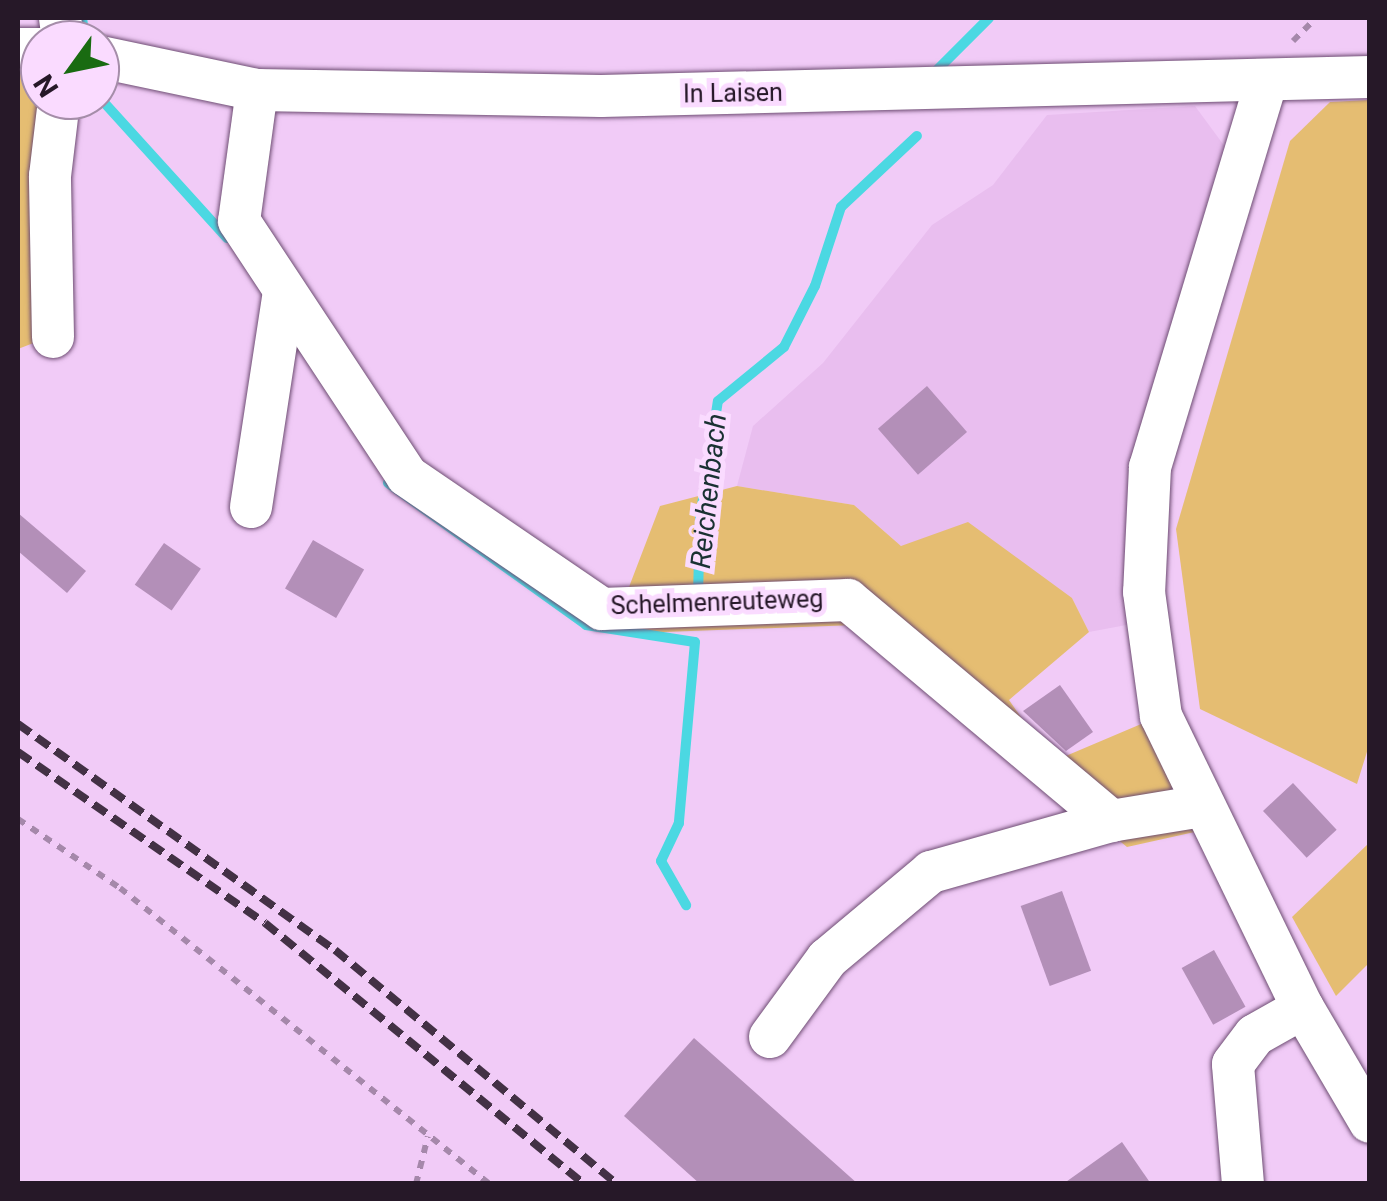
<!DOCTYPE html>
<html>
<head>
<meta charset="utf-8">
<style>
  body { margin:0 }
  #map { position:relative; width:1387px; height:1201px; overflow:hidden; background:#f1cbf7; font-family:Roboto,sans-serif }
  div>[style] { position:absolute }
  .built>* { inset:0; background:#e9beef }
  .green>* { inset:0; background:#e5bd72 }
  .stream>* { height:10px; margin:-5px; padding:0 5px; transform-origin:5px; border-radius:5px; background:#4bd8e2 }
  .building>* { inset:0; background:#b38fb8; transform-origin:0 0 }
  .path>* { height:6px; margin-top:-3px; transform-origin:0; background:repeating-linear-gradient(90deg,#a588aa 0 8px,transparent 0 16px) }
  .roads { filter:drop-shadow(0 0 2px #6e4d73) drop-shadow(0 0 2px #6e4d73) }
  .minor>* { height:42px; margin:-21px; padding:0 21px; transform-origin:21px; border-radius:21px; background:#fff }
  .rail>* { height:8px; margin-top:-4px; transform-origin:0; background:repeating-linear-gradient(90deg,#433145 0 15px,transparent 0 23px) }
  span { translate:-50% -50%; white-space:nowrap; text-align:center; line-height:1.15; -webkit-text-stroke:10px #fadbff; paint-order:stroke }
  .street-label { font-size:25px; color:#261828 }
  .water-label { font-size:28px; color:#193132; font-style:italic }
  .frame { position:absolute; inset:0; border:20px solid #261828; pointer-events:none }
  .north { position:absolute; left:20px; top:20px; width:100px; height:100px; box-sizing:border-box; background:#fadbff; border:2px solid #a58da9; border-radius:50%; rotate:237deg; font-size:28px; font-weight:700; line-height:40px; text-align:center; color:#261828 }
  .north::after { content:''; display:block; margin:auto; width:35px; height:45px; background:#196b11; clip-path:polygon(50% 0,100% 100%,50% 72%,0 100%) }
</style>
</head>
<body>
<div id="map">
  <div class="built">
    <div style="clip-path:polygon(1195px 106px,1234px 159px,1137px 623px,1089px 632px,1072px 598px,901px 546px,854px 505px,737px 486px,753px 426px,823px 363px,932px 225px,993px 185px,1047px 115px)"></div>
  </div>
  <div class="green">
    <div style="clip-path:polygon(18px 72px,40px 73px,49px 337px,18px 349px)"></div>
    <div style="clip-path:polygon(1369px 100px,1370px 742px,1357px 784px,1200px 709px,1176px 529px,1290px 141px,1330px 102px)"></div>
    <div style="clip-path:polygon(737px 486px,854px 505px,901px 546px,968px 522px,1072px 598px,1089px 632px,1009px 700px,1039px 743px,1061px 758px,1160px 716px,1199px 831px,1127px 847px,855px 625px,611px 634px,660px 506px)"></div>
    <div style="clip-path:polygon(1369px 843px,1369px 963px,1336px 996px,1292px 917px)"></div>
  </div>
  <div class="stream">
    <div style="left:82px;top:18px;width:22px;rotate:82deg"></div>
    <div style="left:933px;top:74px;width:79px;rotate:-45deg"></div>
    <div style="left:100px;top:98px;width:189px;rotate:47.8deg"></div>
    <div style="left:388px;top:483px;width:244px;rotate:35.6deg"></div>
    <div style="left:586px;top:625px;width:110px;rotate:8.9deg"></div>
    <div style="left:695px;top:642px;width:182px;rotate:95.1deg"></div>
    <div style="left:679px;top:823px;width:42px;rotate:115.3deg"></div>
    <div style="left:661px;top:861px;width:51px;rotate:60.4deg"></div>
    <div style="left:698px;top:595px;width:77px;rotate:-88.5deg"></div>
    <div style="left:700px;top:518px;width:118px;rotate:-81.3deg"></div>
    <div style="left:718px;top:401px;width:85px;rotate:-39.3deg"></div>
    <div style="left:784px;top:347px;width:68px;rotate:-63.1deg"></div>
    <div style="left:815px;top:286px;width:83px;rotate:-71.8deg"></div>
    <div style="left:841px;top:207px;width:104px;rotate:-43.1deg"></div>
  </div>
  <div class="building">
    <div style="left:927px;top:386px;width:61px;height:65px;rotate:49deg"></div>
    <div style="clip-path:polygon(18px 513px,86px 571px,67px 593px,18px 551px)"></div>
    <div style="left:313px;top:540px;width:59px;height:56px;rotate:30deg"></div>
    <div style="left:164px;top:543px;width:45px;height:51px;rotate:35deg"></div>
    <div style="clip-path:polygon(1060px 685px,1093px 732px,1066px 751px,1023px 711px)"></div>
    <div style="left:1293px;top:783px;width:64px;height:41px;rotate:47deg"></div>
    <div style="left:1062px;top:891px;width:85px;height:44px;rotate:70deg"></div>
    <div style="left:1214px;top:950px;width:65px;height:37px;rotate:61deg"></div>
    <div style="clip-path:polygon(694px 1038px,858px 1184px,700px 1184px,624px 1116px)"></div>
    <div style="clip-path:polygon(1122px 1142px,1151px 1184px,1063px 1184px)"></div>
  </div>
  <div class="path">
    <div style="left:1293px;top:41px;width:33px;rotate:-45deg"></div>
    <div style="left:18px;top:819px;width:123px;rotate:34.1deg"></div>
    <div style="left:120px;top:888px;width:474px;rotate:38.7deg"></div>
    <div style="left:416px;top:1184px;width:49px;rotate:-76deg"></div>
  </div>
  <div class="roads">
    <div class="minor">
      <div style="left:60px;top:18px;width:22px;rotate:82deg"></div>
      <div style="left:18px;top:49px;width:22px"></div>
      <div style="left:100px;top:57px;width:160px;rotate:11.9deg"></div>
      <div style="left:257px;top:90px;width:344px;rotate:1deg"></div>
      <div style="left:601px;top:96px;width:769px;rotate:-1.42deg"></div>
      <div style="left:1266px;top:83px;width:401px;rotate:106.8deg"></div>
      <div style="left:1150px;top:467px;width:125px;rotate:92.7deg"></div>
      <div style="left:1144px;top:592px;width:125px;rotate:82.2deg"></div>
      <div style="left:1161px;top:716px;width:325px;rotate:64.1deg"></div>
      <div style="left:1303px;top:1008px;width:132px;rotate:59.6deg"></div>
      <div style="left:257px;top:90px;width:132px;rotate:97.8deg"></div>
      <div style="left:239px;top:221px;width:305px;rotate:56.6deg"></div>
      <div style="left:407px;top:476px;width:236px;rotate:34.3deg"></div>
      <div style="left:602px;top:609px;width:246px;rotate:-2.1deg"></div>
      <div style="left:848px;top:600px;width:344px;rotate:40deg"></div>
      <div style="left:1111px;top:821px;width:93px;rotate:-9.3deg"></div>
      <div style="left:53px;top:337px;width:161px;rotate:-91.1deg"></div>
      <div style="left:50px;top:176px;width:77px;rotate:-83.2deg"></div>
      <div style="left:251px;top:507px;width:212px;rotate:-81.3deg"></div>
      <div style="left:770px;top:1037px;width:97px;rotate:-53.8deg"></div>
      <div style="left:827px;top:959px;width:136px;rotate:-39.9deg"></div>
      <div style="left:931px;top:872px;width:187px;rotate:-15.8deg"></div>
      <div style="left:1243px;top:1184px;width:120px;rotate:-94.8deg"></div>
      <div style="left:1233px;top:1064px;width:36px;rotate:-53deg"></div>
      <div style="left:1255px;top:1035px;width:55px;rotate:-29.4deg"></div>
    </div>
  </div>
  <div class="rail">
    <div style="left:18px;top:724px;width:389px;rotate:35.5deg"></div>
    <div style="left:335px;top:950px;width:366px;rotate:39.7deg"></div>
    <div style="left:18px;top:752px;width:300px;rotate:34.7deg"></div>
    <div style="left:265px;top:923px;width:412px;rotate:39.3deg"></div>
  </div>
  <div class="street-label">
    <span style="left:733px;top:94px;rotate:-1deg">In Laisen</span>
    <span style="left:717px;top:603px;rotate:-2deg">Schelmenreuteweg</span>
  </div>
  <div class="water-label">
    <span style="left:709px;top:491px;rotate:-84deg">Reichenbach</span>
  </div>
  <div class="frame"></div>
  <div class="north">N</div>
</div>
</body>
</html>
